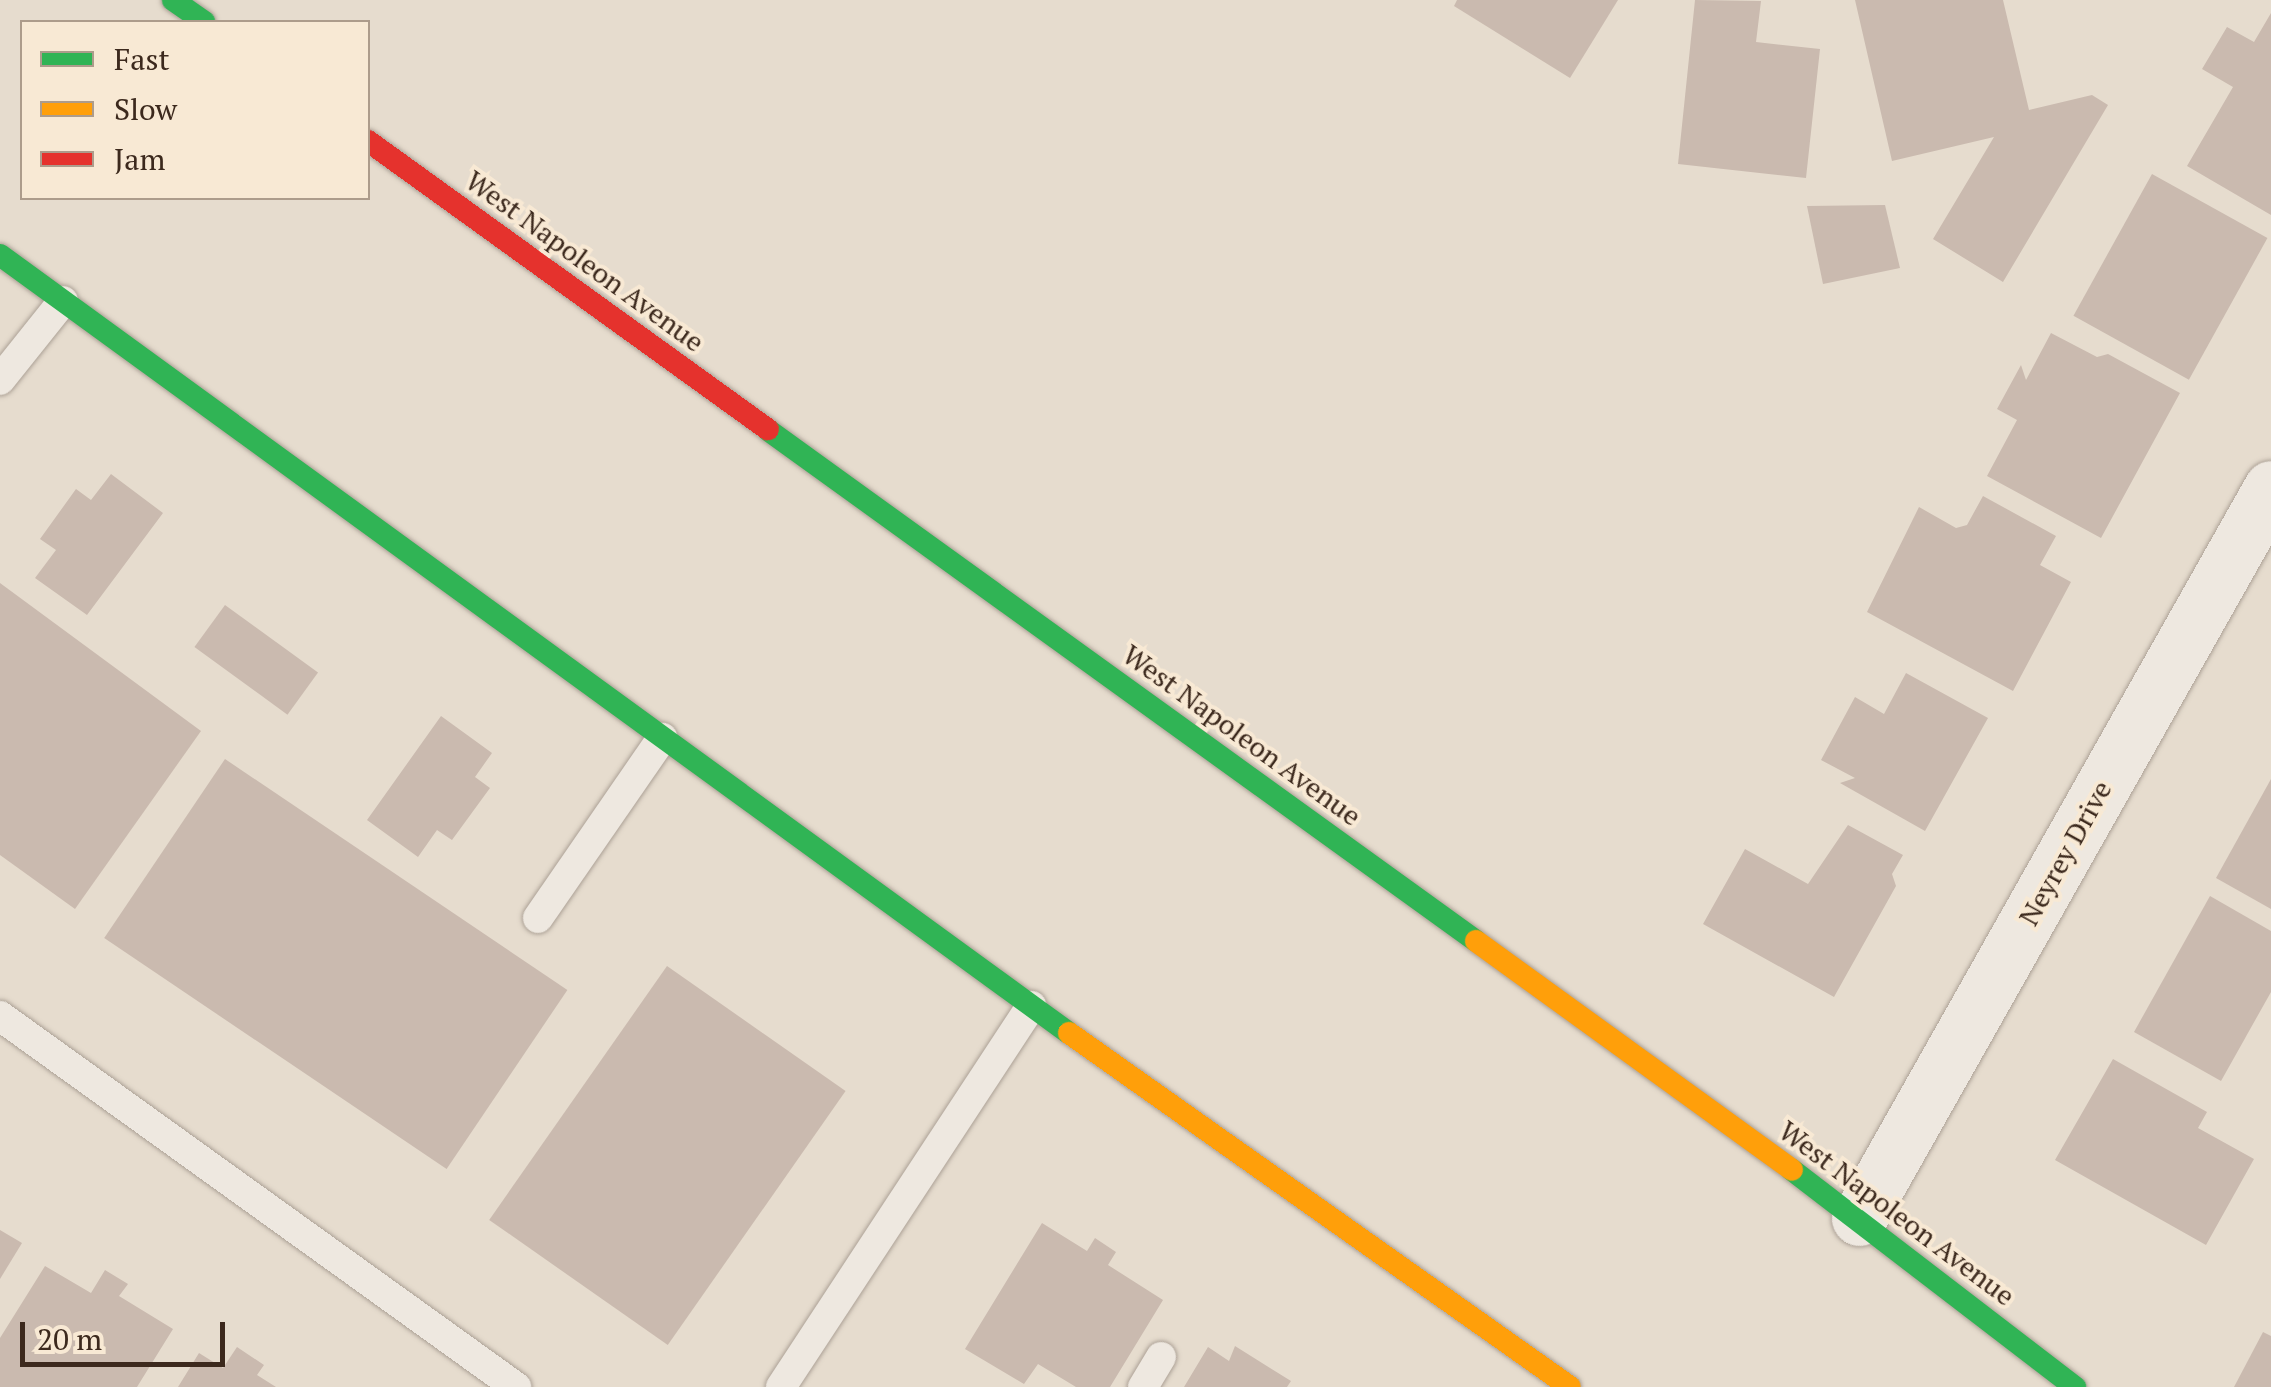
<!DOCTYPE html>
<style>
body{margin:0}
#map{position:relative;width:2271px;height:1387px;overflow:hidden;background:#e6dcce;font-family:"PT Serif",serif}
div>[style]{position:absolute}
.building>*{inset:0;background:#cabaaf;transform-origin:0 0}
.roads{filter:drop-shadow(0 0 2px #aca196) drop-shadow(0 0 2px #aca196)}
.lane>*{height:30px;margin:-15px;padding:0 15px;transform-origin:15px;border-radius:15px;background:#eee8e0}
.street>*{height:55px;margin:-27.5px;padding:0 27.5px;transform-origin:27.5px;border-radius:27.5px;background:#eee8e0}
.fast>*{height:22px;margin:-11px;padding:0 11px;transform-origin:11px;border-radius:11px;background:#30b455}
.slow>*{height:22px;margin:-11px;padding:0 11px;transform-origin:11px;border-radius:11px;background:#ff9f0a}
.jam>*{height:22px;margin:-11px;padding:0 11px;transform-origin:11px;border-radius:11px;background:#e5322d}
span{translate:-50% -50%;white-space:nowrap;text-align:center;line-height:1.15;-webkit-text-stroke:8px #f8e9d4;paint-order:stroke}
.street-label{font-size:28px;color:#3c291d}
.legend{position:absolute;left:20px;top:20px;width:350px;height:180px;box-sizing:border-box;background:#f8e9d4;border:2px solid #ad9c8b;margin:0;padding:12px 18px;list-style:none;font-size:30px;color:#3c291d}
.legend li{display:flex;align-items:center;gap:20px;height:50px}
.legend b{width:50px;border:2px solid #ad9c8b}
.scale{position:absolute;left:20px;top:1322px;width:205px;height:45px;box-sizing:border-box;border:5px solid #3c291d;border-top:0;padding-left:12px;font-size:30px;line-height:35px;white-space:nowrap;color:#3c291d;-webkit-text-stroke:8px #f8e9d4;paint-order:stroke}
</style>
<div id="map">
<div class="building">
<div style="clip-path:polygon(1457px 0,1618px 0,1570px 78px,1454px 6px)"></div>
<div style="clip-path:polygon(1695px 0,1761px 1px,1756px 42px,1820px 49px,1806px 178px,1678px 164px)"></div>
<div style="clip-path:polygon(1855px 0,2003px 0,2029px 110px,2092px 95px,2108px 105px,2003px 282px,1933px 239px,1994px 137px,1892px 161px)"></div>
<div style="clip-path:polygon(2271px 13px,2271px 215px,2187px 166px,2233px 87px,2202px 69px,2227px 27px,2254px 42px)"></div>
<div style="left:2152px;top:174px;width:132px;height:162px;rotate:29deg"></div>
<div style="clip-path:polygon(1885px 205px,1900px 268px,1823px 284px,1807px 206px)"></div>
<div style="clip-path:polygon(2051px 333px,2097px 357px,2108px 354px,2180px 393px,2101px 538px,1987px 476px,2017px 420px,1997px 409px,2021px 365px,2026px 380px)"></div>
<div style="clip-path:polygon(111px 474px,163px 513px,87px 615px,35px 578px,56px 550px,40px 539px,76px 489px,91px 500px)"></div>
<div style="clip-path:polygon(1983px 496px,2056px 536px,2040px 565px,2071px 582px,2013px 691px,1867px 612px,1919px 507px,1956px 528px,1967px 525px)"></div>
<div style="clip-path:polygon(0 583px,201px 731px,75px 909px,0 855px)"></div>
<div style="left:225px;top:605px;width:115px;height:52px;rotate:36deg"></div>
<div style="clip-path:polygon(1906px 673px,1988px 718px,1925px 831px,1840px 783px,1855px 778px,1821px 760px,1855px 697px,1884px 714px)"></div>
<div style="clip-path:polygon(441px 716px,492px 753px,475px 777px,490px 788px,452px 840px,437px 830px,418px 857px,367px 820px)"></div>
<div style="left:225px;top:759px;width:413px;height:216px;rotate:34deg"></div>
<div style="clip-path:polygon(2271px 779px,2271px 909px,2216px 878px)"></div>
<div style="clip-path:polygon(1848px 825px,1903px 855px,1892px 874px,1896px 886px,1834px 997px,1703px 924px,1745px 849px,1808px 884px)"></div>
<div style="clip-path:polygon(2210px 896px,2271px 931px,2271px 992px,2221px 1081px,2134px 1032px)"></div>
<div style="left:667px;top:966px;width:218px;height:310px;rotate:35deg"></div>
<div style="clip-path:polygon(2113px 1059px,2207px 1112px,2198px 1128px,2254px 1159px,2206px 1245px,2055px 1160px)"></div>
<div style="clip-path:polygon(1042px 1223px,1087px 1251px,1095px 1238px,1116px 1252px,1108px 1265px,1163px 1300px,1110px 1387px,1076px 1387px,1038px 1364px,1024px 1384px,965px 1349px)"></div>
<div style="clip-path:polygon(0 1230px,22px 1243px,0 1279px)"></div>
<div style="clip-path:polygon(45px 1266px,91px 1293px,105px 1270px,128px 1284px,119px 1296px,173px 1329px,137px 1387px,0 1387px,0 1338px)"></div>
<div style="clip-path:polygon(2263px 1332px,2271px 1336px,2271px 1387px,2234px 1387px)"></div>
<div style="clip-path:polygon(1235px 1346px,1291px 1381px,1287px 1387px,1184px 1387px,1208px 1347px,1229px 1361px)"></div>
<div style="clip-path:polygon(237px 1347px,264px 1365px,257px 1375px,276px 1387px,178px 1387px,199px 1353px,223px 1368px)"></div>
</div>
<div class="roads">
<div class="lane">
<div style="left:0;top:380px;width:101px;rotate:-51.4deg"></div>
<div style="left:538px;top:918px;width:219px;rotate:-55.4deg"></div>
<div style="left:0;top:1016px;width:636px;rotate:35.72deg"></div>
<div style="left:781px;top:1387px;width:456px;rotate:-56.7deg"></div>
<div style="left:1143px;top:1387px;width:35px;rotate:-59deg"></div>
</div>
<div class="street">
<div style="left:1859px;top:1218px;width:838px;rotate:-60.56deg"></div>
</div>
<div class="fast">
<div style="left:173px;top:0;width:38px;rotate:35deg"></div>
<div style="left:0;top:255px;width:1322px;rotate:36.05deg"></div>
<div style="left:768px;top:430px;width:873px;rotate:35.82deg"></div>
<div style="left:1792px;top:1170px;width:357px;rotate:37.5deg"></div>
</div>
<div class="slow">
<div style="left:1476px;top:941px;width:390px;rotate:35.9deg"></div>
<div style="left:1069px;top:1033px;width:613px;rotate:35.24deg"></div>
</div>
<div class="jam">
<div style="left:368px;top:141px;width:493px;rotate:35.8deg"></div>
</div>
</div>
<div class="street-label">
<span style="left:585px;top:261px;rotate:36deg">West Napoleon Avenue</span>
<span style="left:1242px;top:735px;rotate:36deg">West Napoleon Avenue</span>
<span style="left:2065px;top:853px;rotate:-61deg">Neyrey Drive</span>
<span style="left:1897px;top:1213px;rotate:37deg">West Napoleon Avenue</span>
</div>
<ul class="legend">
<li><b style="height:12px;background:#30b455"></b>Fast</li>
<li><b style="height:12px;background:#ff9f0a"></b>Slow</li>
<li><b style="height:12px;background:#e5322d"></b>Jam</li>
</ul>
<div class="scale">20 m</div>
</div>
